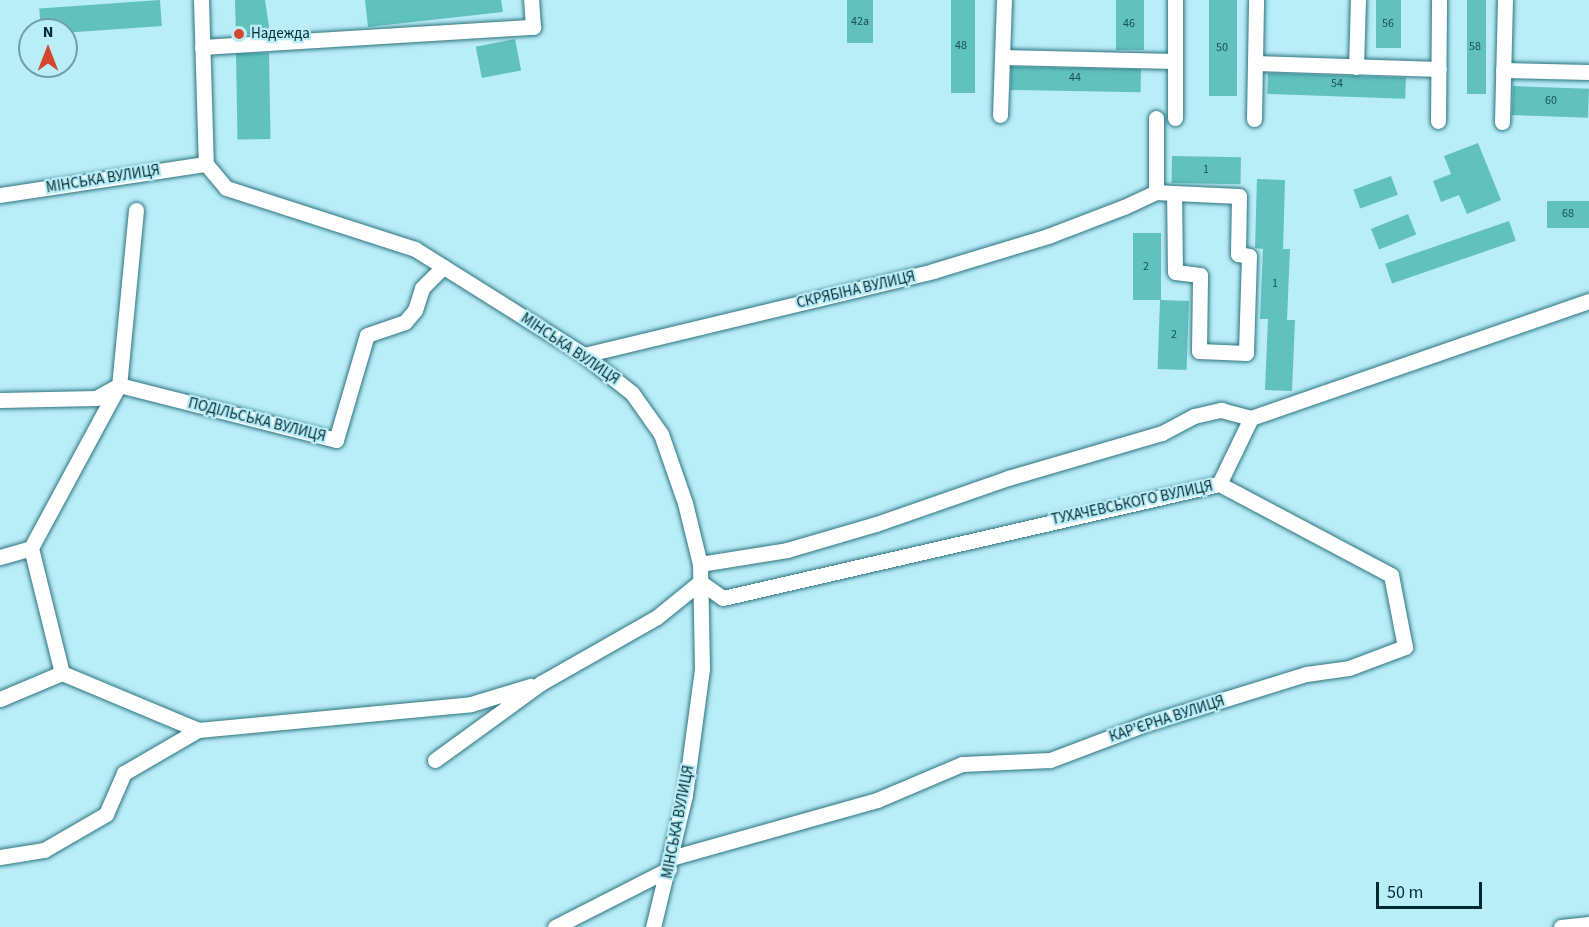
<!DOCTYPE html>
<meta charset="utf-8">
<style>
body{margin:0}
#map{position:relative;width:1589px;height:927px;overflow:hidden;background:#b9edf8;font-family:"Source Sans 3",sans-serif}
div>[style]{position:absolute}
.building>*{inset:0;background:#61c1bd;transform-origin:0 0}
.roads{filter:drop-shadow(0 0 2px #2c7481) drop-shadow(0 0 2px #2c7481)}
.minor>*{height:15px;margin:-7.5px;padding:0 7.5px;transform-origin:7.5px;border-radius:7.5px;background:#fff}
.dots>*{width:16px;height:16px;translate:-50% -50%;box-sizing:border-box;border:3px solid #b9edf8;border-radius:50%}
span{translate:-50% -50%;white-space:nowrap;text-align:center;line-height:1.15;-webkit-text-stroke:4.5px #b9edf8;paint-order:stroke}
.number-label{font-size:12px;color:#185054}
.number-label span{-webkit-text-stroke-width:0}
.poi-label{font-size:15px;color:#002a31}
.left{translate:0 -50%;text-align:left}
.street-label{font-size:15px;color:#002a31}
.north{position:absolute;left:18px;top:18px;width:60px;height:60px;box-sizing:border-box;background:#b9edf8;border:2px solid #6f9fa8;border-radius:50%;rotate:0deg;font-size:16px;font-weight:700;line-height:24px;text-align:center;color:#002a31}
.north::after{content:'';display:block;margin:auto;width:21px;height:27px;background:#d34731;clip-path:polygon(50% 0,100% 100%,50% 72%,0 100%)}
.scale{position:absolute;left:1376px;top:882px;width:106px;height:27px;box-sizing:border-box;border:3px solid #002a31;border-top:0;padding-left:8px;font-size:18px;line-height:21px;white-space:nowrap;color:#002a31;-webkit-text-stroke:4px #b9edf8;paint-order:stroke}
</style>
<div id="map">
<div class="building">
<div style="left:160px;top:0;width:26px;height:121px;rotate:86deg"></div>
<div style="clip-path:polygon(235px 0,265px 0,270px 33px,236px 35px)"></div>
<div style="clip-path:polygon(365px 0,501px 0,503px 12px,368px 27px)"></div>
<div style="left:847px;top:0;width:26px;height:43px"></div>
<div style="left:951px;top:0;width:24px;height:93px"></div>
<div style="left:1116px;top:0;width:28px;height:50px"></div>
<div style="left:1209px;top:0;width:28px;height:96px"></div>
<div style="left:1376px;top:0;width:25px;height:48px"></div>
<div style="left:1467px;top:0;width:19px;height:94px"></div>
<div style="left:515px;top:39px;width:32px;height:40px;rotate:79deg"></div>
<div style="left:269px;top:53px;width:86px;height:33px;rotate:89deg"></div>
<div style="left:1011px;top:67px;width:130px;height:23px;rotate:1deg"></div>
<div style="left:1268px;top:73px;width:138px;height:21px;rotate:2deg"></div>
<div style="left:1513px;top:86px;width:76px;height:29px;rotate:2deg"></div>
<div style="clip-path:polygon(1478px 143px,1501px 200px,1467px 214px,1459px 195px,1441px 202px,1433px 181px,1451px 174px,1444px 156px)"></div>
<div style="left:1172px;top:156px;width:69px;height:27px;rotate:1deg"></div>
<div style="left:1391px;top:176px;width:20px;height:40px;rotate:70deg"></div>
<div style="clip-path:polygon(1257px 179px,1285px 180px,1283px 249px,1290px 249px,1287px 320px,1295px 320px,1292px 391px,1265px 390px,1268px 319px,1260px 319px,1263px 249px,1255px 248px)"></div>
<div style="left:1547px;top:201px;width:42px;height:27px"></div>
<div style="left:1408px;top:214px;width:22px;height:40px;rotate:68deg"></div>
<div style="left:1509px;top:221px;width:21px;height:131px;rotate:71deg"></div>
<div style="left:1133px;top:233px;width:28px;height:67px"></div>
<div style="left:1160px;top:300px;width:29px;height:69px;rotate:2deg"></div>
</div>
<div class="roads">
<div class="minor">
<div style="left:201px;top:0;width:164px;rotate:88.3deg"></div>
<div style="left:206px;top:164px;width:31px;rotate:50deg"></div>
<div style="left:226px;top:188px;width:199px;rotate:17.9deg"></div>
<div style="left:415px;top:249px;width:199px;rotate:32.1deg"></div>
<div style="left:584px;top:355px;width:61px;rotate:38.4deg"></div>
<div style="left:632px;top:393px;width:50px;rotate:54.7deg"></div>
<div style="left:661px;top:434px;width:73px;rotate:70.8deg"></div>
<div style="left:685px;top:503px;width:63px;rotate:76.2deg"></div>
<div style="left:700px;top:564px;width:105px;rotate:88.9deg"></div>
<div style="left:702px;top:669px;width:127px;rotate:97.7deg"></div>
<div style="left:685px;top:795px;width:136px;rotate:103.6deg"></div>
<div style="left:202px;top:47px;width:332px;rotate:-3.5deg"></div>
<div style="left:533px;top:27px;width:27px;rotate:-94deg"></div>
<div style="left:1002px;top:57px;width:173px;rotate:1.3deg"></div>
<div style="left:1255px;top:63px;width:184px;rotate:1.9deg"></div>
<div style="left:1356px;top:67px;width:67px;rotate:-88.3deg"></div>
<div style="left:1503px;top:70px;width:86px;rotate:1.3deg"></div>
<div style="left:1000px;top:115px;width:115px;rotate:-88deg"></div>
<div style="left:1175px;top:118px;width:118px;rotate:-90deg"></div>
<div style="left:1254px;top:119px;width:119px;rotate:-89deg"></div>
<div style="left:1438px;top:121px;width:121px;rotate:-89.5deg"></div>
<div style="left:1502px;top:122px;width:122px;rotate:-88.6deg"></div>
<div style="left:1156px;top:192px;width:18px;rotate:3deg"></div>
<div style="left:1174px;top:193px;width:65px;rotate:2.6deg"></div>
<div style="left:1239px;top:196px;width:58px;rotate:91deg"></div>
<div style="left:1238px;top:254px;width:11px;rotate:10deg"></div>
<div style="left:1249px;top:256px;width:97px;rotate:91.8deg"></div>
<div style="left:1246px;top:353px;width:47px;rotate:-177.6deg"></div>
<div style="left:1199px;top:351px;width:76px;rotate:-89.2deg"></div>
<div style="left:1200px;top:275px;width:25px;rotate:-173deg"></div>
<div style="left:1175px;top:272px;width:79px;rotate:-90.7deg"></div>
<div style="left:0;top:195px;width:208px;rotate:-8.6deg"></div>
<div style="left:136px;top:210px;width:176px;rotate:95.5deg"></div>
<div style="left:119px;top:385px;width:185px;rotate:118.4deg"></div>
<div style="left:31px;top:548px;width:129px;rotate:76.1deg"></div>
<div style="left:62px;top:673px;width:147px;rotate:22.7deg"></div>
<div style="left:198px;top:730px;width:274px;rotate:-5.4deg"></div>
<div style="left:471px;top:704px;width:62px;rotate:-17deg"></div>
<div style="left:584px;top:355px;width:359px;rotate:-13.5deg"></div>
<div style="left:933px;top:271px;width:120px;rotate:-16.9deg"></div>
<div style="left:1048px;top:236px;width:81px;rotate:-20.9deg"></div>
<div style="left:1124px;top:207px;width:35px;rotate:-25deg"></div>
<div style="left:1156px;top:192px;width:74px;rotate:-90deg"></div>
<div style="left:0;top:400px;width:96px;rotate:-1.2deg"></div>
<div style="left:96px;top:398px;width:26px;rotate:-29deg"></div>
<div style="left:119px;top:385px;width:224px;rotate:14.2deg"></div>
<div style="left:336px;top:440px;width:109px;rotate:-73.6deg"></div>
<div style="left:367px;top:335px;width:40px;rotate:-18.9deg"></div>
<div style="left:405px;top:322px;width:16px;rotate:-50deg"></div>
<div style="left:415px;top:310px;width:23px;rotate:-72deg"></div>
<div style="left:422px;top:288px;width:30px;rotate:-45deg"></div>
<div style="left:0;top:557px;width:32px;rotate:-16deg"></div>
<div style="left:700px;top:564px;width:88px;rotate:-9.1deg"></div>
<div style="left:787px;top:550px;width:93px;rotate:-16.3deg"></div>
<div style="left:876px;top:524px;width:140px;rotate:-19.2deg"></div>
<div style="left:1008px;top:478px;width:160px;rotate:-16.3deg"></div>
<div style="left:1162px;top:433px;width:36px;rotate:-28deg"></div>
<div style="left:1194px;top:416px;width:28px;rotate:-13deg"></div>
<div style="left:1221px;top:410px;width:31px;rotate:15deg"></div>
<div style="left:0;top:699px;width:67px;rotate:-22.8deg"></div>
<div style="left:435px;top:760px;width:131px;rotate:-36deg"></div>
<div style="left:541px;top:683px;width:133px;rotate:-29.6deg"></div>
<div style="left:657px;top:617px;width:55px;rotate:-39.1deg"></div>
<div style="left:700px;top:582px;width:28px;rotate:35deg"></div>
<div style="left:723px;top:598px;width:509px;rotate:-12.94deg"></div>
<div style="left:1219px;top:484px;width:73px;rotate:-64.1deg"></div>
<div style="left:1251px;top:418px;width:358px;rotate:-19.1deg"></div>
<div style="left:0;top:857px;width:45px;rotate:-9deg"></div>
<div style="left:44px;top:850px;width:72px;rotate:-30.1deg"></div>
<div style="left:106px;top:814px;width:45px;rotate:-66.3deg"></div>
<div style="left:124px;top:773px;width:86px;rotate:-30.2deg"></div>
<div style="left:671px;top:858px;width:214px;rotate:-15.7deg"></div>
<div style="left:877px;top:800px;width:92px;rotate:-23deg"></div>
<div style="left:962px;top:764px;width:88px;rotate:-2.6deg"></div>
<div style="left:1050px;top:760px;width:105px;rotate:-20.7deg"></div>
<div style="left:1148px;top:723px;width:165px;rotate:-17.2deg"></div>
<div style="left:1306px;top:674px;width:43px;rotate:-7.9deg"></div>
<div style="left:1349px;top:668px;width:60px;rotate:-20.6deg"></div>
<div style="left:1405px;top:647px;width:73px;rotate:-101deg"></div>
<div style="left:1391px;top:575px;width:195px;rotate:-152.1deg"></div>
<div style="left:555px;top:927px;width:128px;rotate:-27deg"></div>
<div style="left:1561px;top:927px;width:28px;rotate:-6deg"></div>
</div>
</div>
<div class="dots">
<div style="left:239px;top:34px;background:#d34731"></div>
</div>
<div class="number-label">
<span style="left:860px;top:22px">42а</span>
<span style="left:1129px;top:24px">46</span>
<span style="left:1388px;top:24px">56</span>
<span style="left:961px;top:46px">48</span>
<span style="left:1475px;top:47px">58</span>
<span style="left:1222px;top:48px">50</span>
<span style="left:1075px;top:78px">44</span>
<span style="left:1337px;top:84px">54</span>
<span style="left:1551px;top:101px">60</span>
<span style="left:1206px;top:170px">1</span>
<span style="left:1568px;top:214px">68</span>
<span style="left:1146px;top:267px">2</span>
<span style="left:1275px;top:284px">1</span>
<span style="left:1174px;top:335px">2</span>
</div>
<div class="poi-label">
<span class="left" style="left:251px;top:34px">Надежда</span>
</div>
<div class="street-label">
<span style="left:103px;top:179px;rotate:-9deg">МІНСЬКА ВУЛИЦЯ</span>
<span style="left:856px;top:290px;rotate:-13deg">СКРЯБІНА ВУЛИЦЯ</span>
<span style="left:570px;top:349px;rotate:34deg">МІНСЬКА ВУЛИЦЯ</span>
<span style="left:257px;top:420px;rotate:14deg">ПОДІЛЬСЬКА ВУЛИЦЯ</span>
<span style="left:1132px;top:503px;rotate:-12deg">ТУХАЧЕВСЬКОГО ВУЛИЦЯ</span>
<span style="left:1167px;top:719px;rotate:-18deg">КАР’ЄРНА ВУЛИЦЯ</span>
<span style="left:678px;top:822px;rotate:-79deg">МІНСЬКА ВУЛИЦЯ</span>
</div>
<div class="north">N</div>
<div class="scale">50 m</div>
</div>
